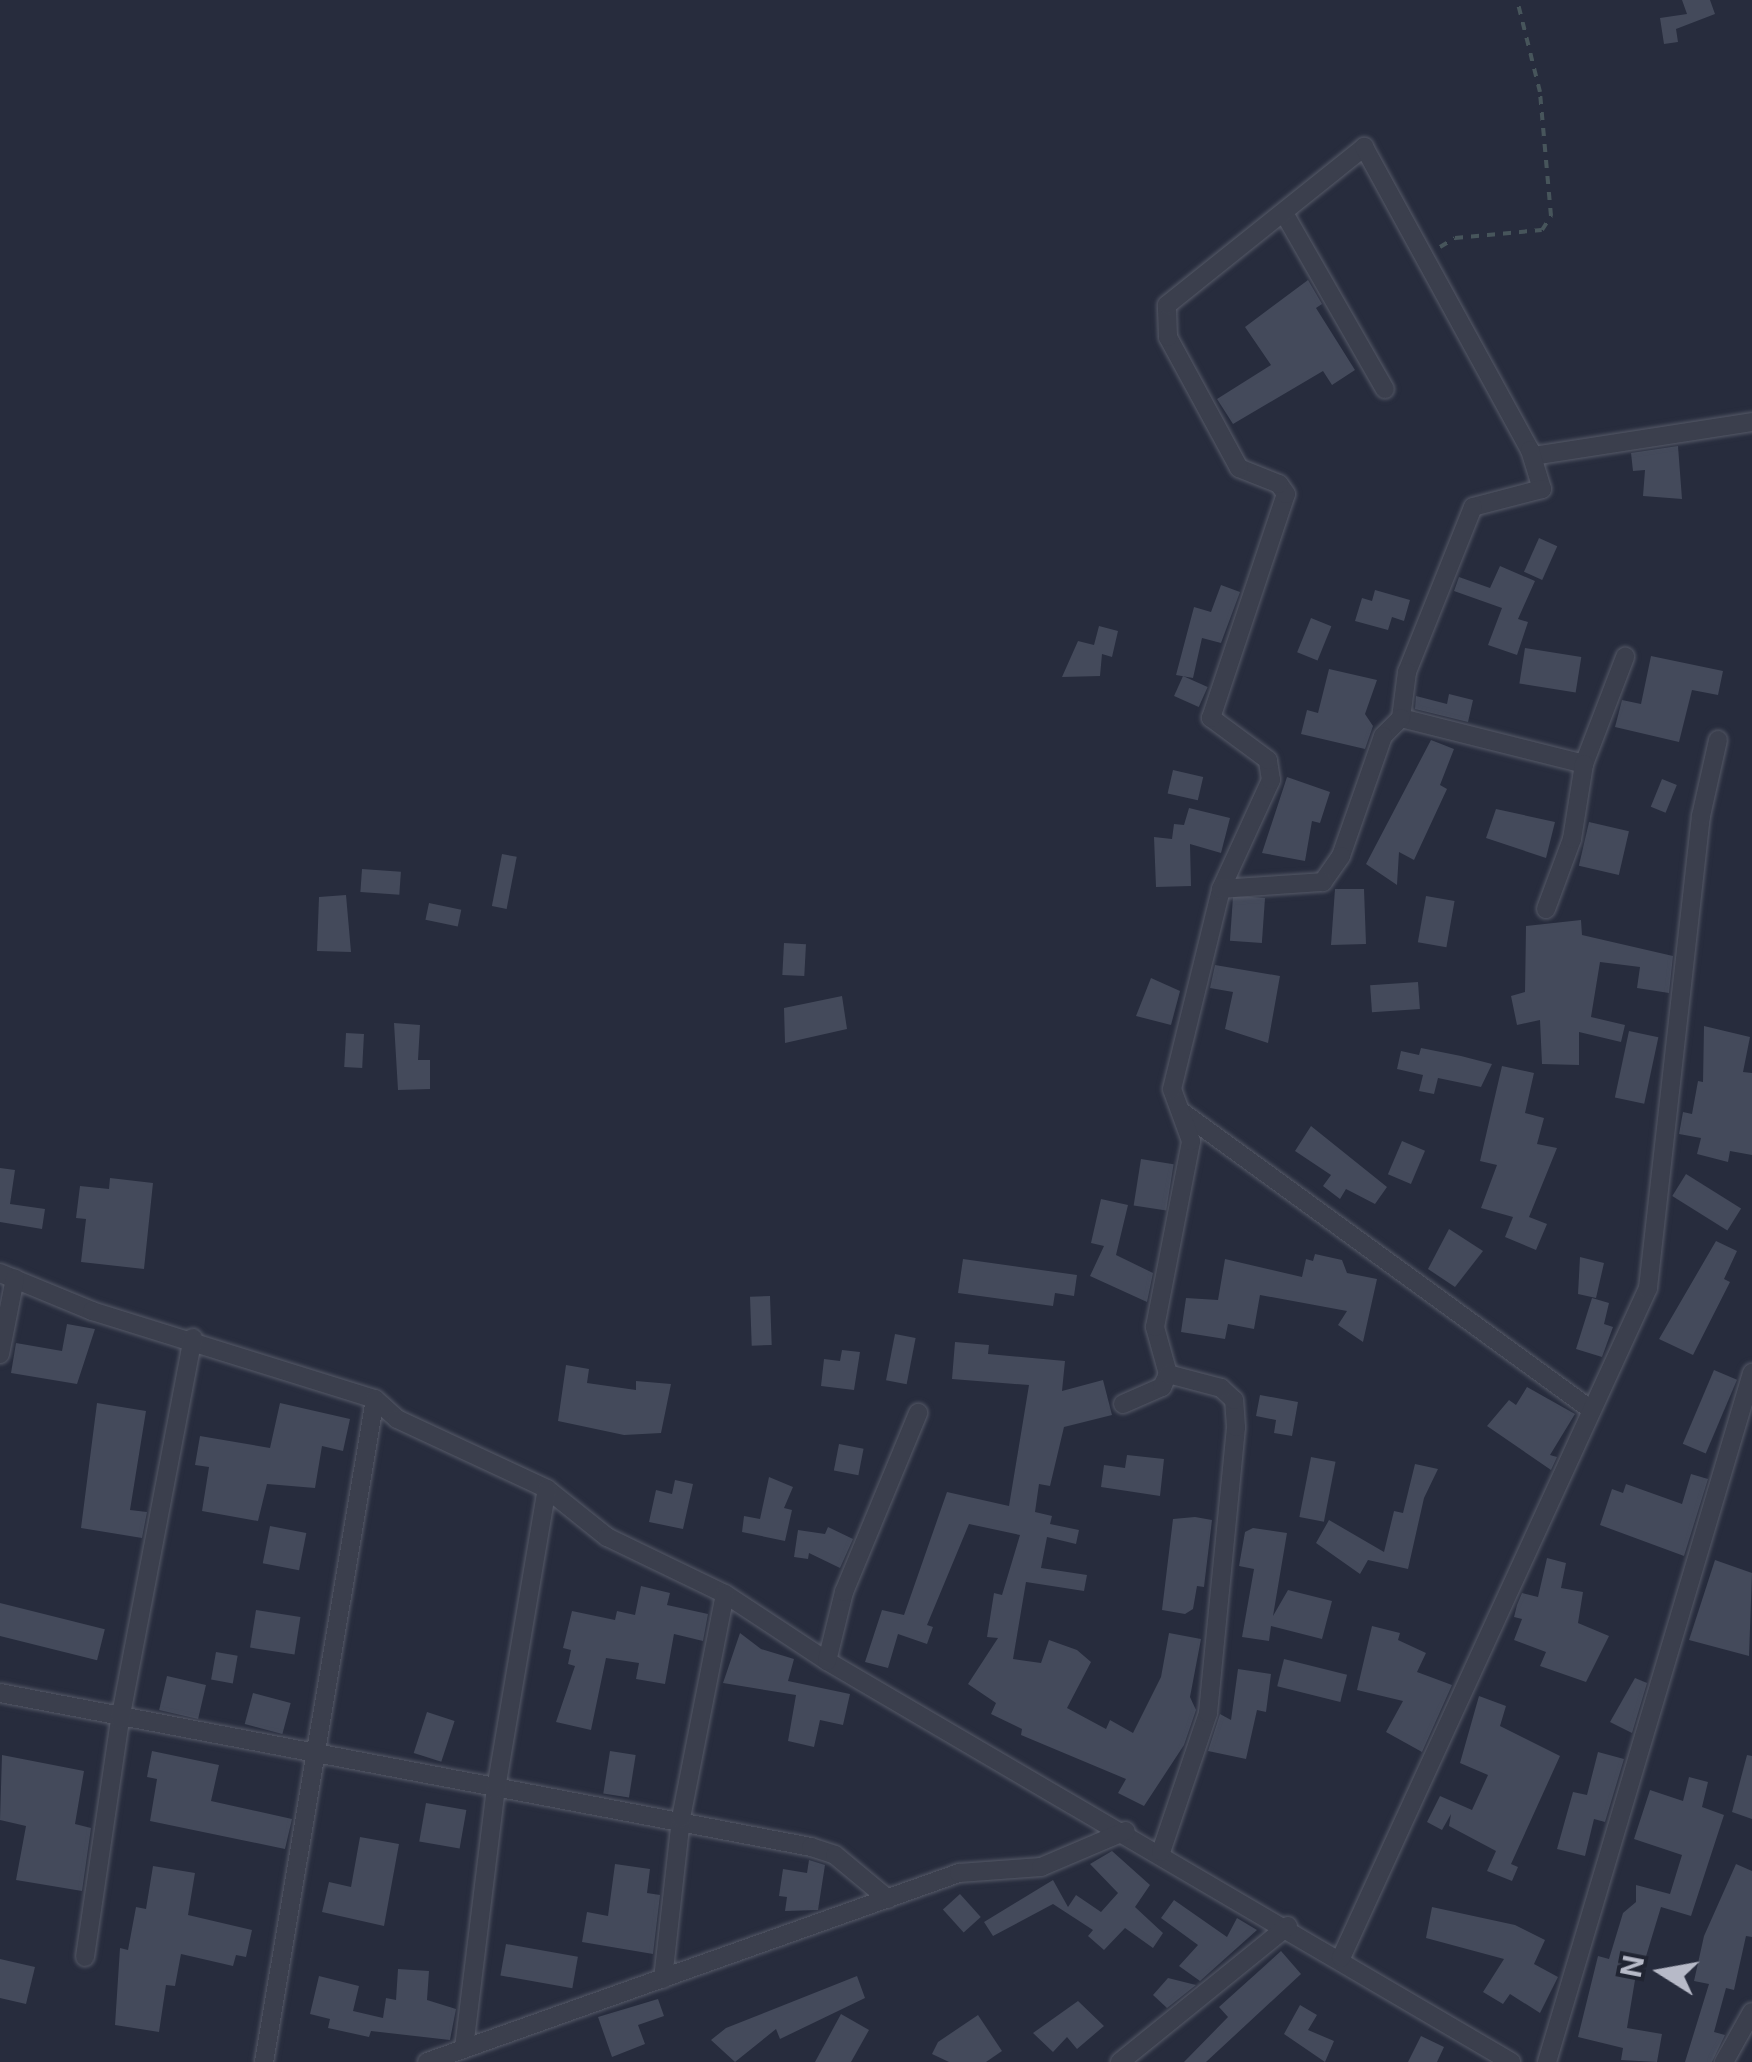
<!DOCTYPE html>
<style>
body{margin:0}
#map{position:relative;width:1752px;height:2062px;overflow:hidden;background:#272c3d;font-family:Inter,sans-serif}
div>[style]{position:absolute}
.building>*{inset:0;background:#444a5b;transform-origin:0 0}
.path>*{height:4px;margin-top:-2px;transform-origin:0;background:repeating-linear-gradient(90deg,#47555b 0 8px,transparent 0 16px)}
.roads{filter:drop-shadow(0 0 2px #565a68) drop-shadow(0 0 2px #565a68)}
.minor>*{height:18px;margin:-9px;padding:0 9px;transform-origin:9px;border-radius:9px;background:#3b3f4d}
span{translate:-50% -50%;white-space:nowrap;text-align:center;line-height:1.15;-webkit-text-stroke:8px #202432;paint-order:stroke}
.north{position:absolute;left:1612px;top:1922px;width:100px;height:100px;-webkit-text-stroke:8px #202432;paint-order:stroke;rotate:281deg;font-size:28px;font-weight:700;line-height:40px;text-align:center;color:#b7bac8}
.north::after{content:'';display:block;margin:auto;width:35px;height:45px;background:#b7bac8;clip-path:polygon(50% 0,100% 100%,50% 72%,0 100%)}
</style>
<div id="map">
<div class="building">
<div style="clip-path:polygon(1682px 0,1710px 0,1715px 14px,1676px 29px,1678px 42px,1664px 44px,1660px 18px,1687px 14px)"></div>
<div style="clip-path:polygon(1308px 280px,1322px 304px,1316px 308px,1355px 370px,1332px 385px,1323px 371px,1233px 424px,1217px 399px,1271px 365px,1245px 327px)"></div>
<div style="clip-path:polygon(1678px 446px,1682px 499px,1643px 496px,1645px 470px,1633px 471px,1631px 453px)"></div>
<div style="left:1539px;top:538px;width:20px;height:37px;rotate:24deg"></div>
<div style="clip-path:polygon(1500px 566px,1535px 581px,1518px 619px,1528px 622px,1517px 655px,1488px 645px,1502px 608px,1454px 591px,1459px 577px,1490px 588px)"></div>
<div style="clip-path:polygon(1221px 585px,1240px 592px,1221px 643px,1202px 638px,1193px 678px,1176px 675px,1194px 607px,1211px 612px)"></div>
<div style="clip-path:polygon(1375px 590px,1410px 600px,1404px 621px,1392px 617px,1388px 630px,1355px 621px,1362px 598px,1372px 601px)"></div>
<div style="left:1311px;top:618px;width:22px;height:37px;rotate:22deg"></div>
<div style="clip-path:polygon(1099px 626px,1118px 631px,1112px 657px,1102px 654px,1100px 676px,1062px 677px,1078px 641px,1094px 645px)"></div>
<div style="left:1525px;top:648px;width:57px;height:36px;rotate:9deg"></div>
<div style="clip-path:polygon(1651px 656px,1723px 671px,1718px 695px,1692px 690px,1679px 742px,1615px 727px,1622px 700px,1641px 704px)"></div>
<div style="clip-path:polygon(1329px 669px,1377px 680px,1365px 714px,1373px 726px,1365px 749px,1301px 734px,1307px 710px,1318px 713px)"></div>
<div style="left:1183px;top:676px;width:27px;height:22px;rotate:24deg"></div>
<div style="clip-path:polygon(1449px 694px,1473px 700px,1468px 722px,1415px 709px,1416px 696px,1447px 704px)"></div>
<div style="clip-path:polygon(1431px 740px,1454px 749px,1440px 785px,1447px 789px,1414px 860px,1399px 852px,1397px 885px,1366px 864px)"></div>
<div style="left:1173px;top:770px;width:31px;height:24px;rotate:13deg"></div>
<div style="clip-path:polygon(1287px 777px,1330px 792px,1320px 823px,1312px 821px,1305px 861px,1262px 853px)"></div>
<div style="left:1662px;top:779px;width:16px;height:30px;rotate:22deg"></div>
<div style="clip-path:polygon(1189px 808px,1230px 818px,1221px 853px,1190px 844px,1191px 886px,1156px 887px,1154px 837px,1172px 839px,1174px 824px,1184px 825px)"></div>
<div style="clip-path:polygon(1496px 809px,1555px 822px,1546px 858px,1486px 838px)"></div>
<div style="left:1589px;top:822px;width:41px;height:45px;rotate:13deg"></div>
<div style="left:502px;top:854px;width:15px;height:53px;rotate:11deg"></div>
<div style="left:362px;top:869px;width:39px;height:23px;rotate:4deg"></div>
<div style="clip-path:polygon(1335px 889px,1364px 889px,1366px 944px,1331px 945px)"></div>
<div style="clip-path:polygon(346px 895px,351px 952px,317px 951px,319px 897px)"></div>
<div style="left:1426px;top:896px;width:29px;height:47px;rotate:10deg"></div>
<div style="left:1265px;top:898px;width:45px;height:32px;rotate:94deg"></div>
<div style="left:429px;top:903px;width:33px;height:17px;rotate:12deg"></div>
<div style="clip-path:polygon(1581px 920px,1582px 935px,1673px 956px,1669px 993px,1637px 988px,1640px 967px,1600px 962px,1591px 1017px,1625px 1025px,1621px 1042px,1579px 1032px,1579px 1065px,1542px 1064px,1540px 1020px,1517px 1025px,1511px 996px,1525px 992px,1526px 926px)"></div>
<div style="left:784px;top:943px;width:22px;height:32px;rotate:3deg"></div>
<div style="clip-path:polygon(1215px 965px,1280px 976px,1268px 1043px,1225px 1029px,1233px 992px,1210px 988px)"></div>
<div style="clip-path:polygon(1151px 978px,1180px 991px,1171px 1025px,1136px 1016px)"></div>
<div style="left:1418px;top:982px;width:27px;height:48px;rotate:86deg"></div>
<div style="clip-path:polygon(842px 996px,847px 1029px,785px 1043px,784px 1008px)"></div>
<div style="clip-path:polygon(394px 1023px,420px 1025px,418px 1060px,430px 1060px,430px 1089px,398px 1090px)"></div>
<div style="clip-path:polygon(1704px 1026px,1750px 1037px,1743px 1072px,1752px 1073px,1752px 1155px,1730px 1151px,1728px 1162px,1697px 1154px,1701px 1138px,1679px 1134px,1683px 1112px,1692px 1114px,1698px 1081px,1703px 1082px)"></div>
<div style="left:1629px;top:1031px;width:30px;height:68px;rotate:12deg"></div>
<div style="left:346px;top:1033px;width:18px;height:34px;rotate:3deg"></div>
<div style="clip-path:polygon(1421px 1048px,1461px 1056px,1492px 1064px,1481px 1087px,1438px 1078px,1434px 1094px,1419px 1091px,1423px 1075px,1397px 1069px,1401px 1051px,1419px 1055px)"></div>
<div style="clip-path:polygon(1502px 1066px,1534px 1073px,1525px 1113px,1544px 1118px,1537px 1144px,1557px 1148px,1529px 1217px,1547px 1224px,1536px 1250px,1505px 1237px,1513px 1217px,1481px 1208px,1497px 1165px,1480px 1161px)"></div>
<div style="clip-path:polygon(1311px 1126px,1387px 1187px,1375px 1204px,1346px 1189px,1340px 1199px,1323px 1186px,1331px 1175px,1295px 1151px)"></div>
<div style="left:1402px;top:1141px;width:25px;height:36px;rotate:23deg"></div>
<div style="left:1141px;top:1159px;width:33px;height:47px;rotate:9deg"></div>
<div style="clip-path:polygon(0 1168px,15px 1170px,10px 1204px,45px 1209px,42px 1229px,0 1222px)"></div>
<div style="left:1686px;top:1174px;width:65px;height:26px;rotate:32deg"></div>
<div style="clip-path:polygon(110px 1178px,153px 1183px,144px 1269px,81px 1262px,86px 1219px,76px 1218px,80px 1186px,109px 1189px)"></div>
<div style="clip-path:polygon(1101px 1199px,1128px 1205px,1116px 1255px,1153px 1273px,1147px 1302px,1090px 1276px,1104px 1246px,1091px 1243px)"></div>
<div style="clip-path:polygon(1449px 1229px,1483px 1251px,1455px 1287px,1428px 1269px)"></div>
<div style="clip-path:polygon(1716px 1241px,1737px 1251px,1724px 1279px,1730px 1282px,1693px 1355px,1659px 1339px)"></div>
<div style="clip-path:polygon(1315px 1254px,1342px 1260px,1347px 1273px,1377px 1279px,1363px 1342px,1338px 1325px,1347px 1311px,1260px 1295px,1254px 1329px,1228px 1324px,1225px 1339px,1181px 1332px,1186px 1298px,1218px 1300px,1225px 1259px,1302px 1277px,1306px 1259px,1313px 1261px)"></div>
<div style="clip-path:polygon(1580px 1257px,1604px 1263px,1596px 1298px,1578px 1294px)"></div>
<div style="clip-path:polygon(963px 1259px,1077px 1275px,1074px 1296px,1055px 1293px,1053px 1306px,958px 1293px)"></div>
<div style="left:770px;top:1296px;width:49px;height:20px;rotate:88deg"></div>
<div style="clip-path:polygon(1592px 1298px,1609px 1303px,1604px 1324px,1613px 1327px,1602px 1357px,1576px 1349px)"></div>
<div style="clip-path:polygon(67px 1324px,95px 1329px,77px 1384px,11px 1373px,16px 1343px,62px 1351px)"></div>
<div style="left:895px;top:1334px;width:21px;height:47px;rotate:11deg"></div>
<div style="clip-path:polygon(955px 1342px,989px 1345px,988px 1354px,1065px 1361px,1062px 1391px,1103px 1380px,1112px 1415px,1064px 1427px,1050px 1486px,1039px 1484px,1035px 1512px,1052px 1516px,1050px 1524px,1079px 1530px,1076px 1544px,1047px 1537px,1041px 1568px,1087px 1575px,1084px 1591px,1026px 1582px,1013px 1659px,1041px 1663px,1049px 1640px,1077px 1650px,1091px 1662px,1067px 1708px,1106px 1729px,1110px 1720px,1133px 1733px,1161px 1677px,1169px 1633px,1201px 1639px,1190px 1697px,1196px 1710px,1184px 1745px,1144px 1806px,1118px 1793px,1126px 1779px,1021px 1735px,1022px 1729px,991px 1714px,996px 1703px,968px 1684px,998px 1638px,987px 1637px,994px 1593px,1002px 1595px,1020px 1535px,969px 1524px,927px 1625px,933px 1627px,927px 1644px,898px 1634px,888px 1668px,865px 1662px,882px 1610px,904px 1615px,947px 1492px,1009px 1506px,1029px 1385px,952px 1379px)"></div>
<div style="clip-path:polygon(842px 1350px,860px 1352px,854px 1390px,821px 1386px,824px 1359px,840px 1361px)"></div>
<div style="clip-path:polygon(566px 1365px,589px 1369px,587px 1383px,636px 1390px,636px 1381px,671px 1384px,661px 1433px,624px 1435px,558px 1421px)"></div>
<div style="left:1714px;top:1370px;width:25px;height:80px;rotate:23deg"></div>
<div style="clip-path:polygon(1527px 1387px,1575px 1414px,1550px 1455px,1557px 1457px,1551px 1470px,1487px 1426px,1509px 1400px,1516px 1405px)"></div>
<div style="clip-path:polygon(1260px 1395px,1298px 1402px,1292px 1436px,1274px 1433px,1276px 1420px,1256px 1416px)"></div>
<div style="clip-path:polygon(97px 1403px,146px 1411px,130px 1510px,147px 1512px,142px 1538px,81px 1528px)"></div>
<div style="clip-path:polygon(280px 1403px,350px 1419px,343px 1451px,322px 1446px,315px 1488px,267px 1484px,258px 1521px,202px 1511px,209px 1467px,195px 1465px,200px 1436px,270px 1448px)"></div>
<div style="left:839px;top:1444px;width:25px;height:27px;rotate:11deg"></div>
<div style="clip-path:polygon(1127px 1455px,1164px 1459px,1160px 1496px,1101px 1487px,1104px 1465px,1125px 1468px)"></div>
<div style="left:1311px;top:1457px;width:25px;height:61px;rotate:11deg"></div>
<div style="clip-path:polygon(1415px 1464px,1438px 1469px,1424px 1498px,1408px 1569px,1368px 1560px,1360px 1574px,1316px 1543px,1329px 1520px,1384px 1552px,1394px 1511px,1403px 1513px)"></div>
<div style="clip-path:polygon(1691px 1474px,1708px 1479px,1684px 1556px,1600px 1525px,1612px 1489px,1623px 1493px,1626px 1484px,1682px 1504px)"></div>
<div style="clip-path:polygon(769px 1477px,793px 1487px,784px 1508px,792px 1510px,785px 1541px,742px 1532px,744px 1516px,760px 1519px)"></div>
<div style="clip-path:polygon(675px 1480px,693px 1484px,683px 1529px,649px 1522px,656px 1490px,672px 1494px)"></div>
<div style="clip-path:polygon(1195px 1517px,1212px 1520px,1204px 1587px,1197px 1586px,1193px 1609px,1185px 1614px,1162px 1610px,1173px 1519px)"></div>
<div style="left:270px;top:1526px;width:37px;height:38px;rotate:11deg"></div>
<div style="clip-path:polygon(828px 1527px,853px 1539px,840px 1568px,809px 1553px,808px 1559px,794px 1557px,798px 1530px,825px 1534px)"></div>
<div style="clip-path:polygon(1253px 1528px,1287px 1533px,1273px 1616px,1288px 1590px,1332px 1601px,1322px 1639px,1271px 1626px,1269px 1641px,1242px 1637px,1254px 1569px,1239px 1566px,1245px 1532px)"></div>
<div style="clip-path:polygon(1547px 1558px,1566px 1563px,1561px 1588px,1583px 1592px,1578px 1623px,1609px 1636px,1586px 1682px,1540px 1666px,1546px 1652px,1514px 1640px,1522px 1619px,1514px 1617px,1517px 1605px,1522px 1593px,1538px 1597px)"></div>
<div style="clip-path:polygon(1715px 1560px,1752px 1573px,1749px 1656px,1689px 1640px)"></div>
<div style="clip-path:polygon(641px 1586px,670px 1593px,667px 1605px,708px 1614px,703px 1641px,674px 1634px,665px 1684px,636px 1679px,639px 1663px,606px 1658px,591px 1730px,556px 1722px,575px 1666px,568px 1664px,571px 1650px,563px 1648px,572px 1611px,615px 1620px,617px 1611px,635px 1615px)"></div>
<div style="left:0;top:1603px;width:108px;height:32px;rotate:14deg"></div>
<div style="left:256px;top:1610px;width:45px;height:38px;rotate:9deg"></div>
<div style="clip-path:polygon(1372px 1626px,1400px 1633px,1398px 1640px,1426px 1653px,1417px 1672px,1452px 1685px,1422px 1752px,1386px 1732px,1403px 1701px,1357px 1690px)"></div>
<div style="clip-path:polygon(740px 1633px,761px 1649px,794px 1659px,788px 1681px,850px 1694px,843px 1725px,820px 1720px,814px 1747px,788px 1741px,796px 1695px,723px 1683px)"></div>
<div style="left:216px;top:1652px;width:22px;height:28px;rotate:10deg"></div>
<div style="left:1284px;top:1659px;width:65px;height:28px;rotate:14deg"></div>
<div style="clip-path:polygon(1238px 1669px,1271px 1674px,1266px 1712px,1257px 1710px,1246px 1759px,1208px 1751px,1220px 1714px,1231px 1720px)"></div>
<div style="left:167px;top:1676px;width:40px;height:35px;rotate:13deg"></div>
<div style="clip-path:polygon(1635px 1678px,1647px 1683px,1632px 1733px,1610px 1722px)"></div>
<div style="left:253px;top:1693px;width:39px;height:32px;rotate:15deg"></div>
<div style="clip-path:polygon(1479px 1696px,1506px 1706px,1500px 1726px,1560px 1756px,1511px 1864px,1518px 1867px,1512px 1881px,1487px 1871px,1496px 1851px,1449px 1826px,1451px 1814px,1442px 1830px,1427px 1822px,1440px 1796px,1472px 1810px,1488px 1775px,1460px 1763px)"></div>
<div style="left:427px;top:1712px;width:29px;height:43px;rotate:18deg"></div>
<div style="clip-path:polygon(152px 1751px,219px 1765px,211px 1801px,292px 1819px,285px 1849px,150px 1821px,157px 1779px,147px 1777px)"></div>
<div style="left:610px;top:1751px;width:26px;height:43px;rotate:9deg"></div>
<div style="clip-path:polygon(1598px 1752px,1624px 1759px,1605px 1822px,1594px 1819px,1585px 1856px,1557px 1849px,1573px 1792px,1587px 1795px)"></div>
<div style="clip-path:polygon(2px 1755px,84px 1771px,75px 1824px,91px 1828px,82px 1891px,16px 1880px,26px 1826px,0 1820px)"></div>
<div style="clip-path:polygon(1747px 1755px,1752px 1756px,1752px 1819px,1732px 1812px)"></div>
<div style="clip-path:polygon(1689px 1777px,1708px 1782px,1702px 1807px,1724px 1815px,1691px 1916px,1661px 1907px,1644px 1963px,1638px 1962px,1627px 2028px,1662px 2034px,1657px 2062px,1621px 2060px,1623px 2048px,1578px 2037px,1598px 1956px,1609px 1959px,1623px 1913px,1636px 1902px,1636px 1885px,1670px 1894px,1682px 1855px,1634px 1839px,1650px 1790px,1683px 1801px)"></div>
<div style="left:426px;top:1803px;width:41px;height:39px;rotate:10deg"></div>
<div style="clip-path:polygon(360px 1837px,399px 1844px,384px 1926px,322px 1912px,329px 1882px,351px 1887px)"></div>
<div style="clip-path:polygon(1112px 1851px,1150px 1885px,1135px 1907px,1163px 1933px,1153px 1948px,1125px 1928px,1104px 1950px,1088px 1936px,1093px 1930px,1053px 1904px,993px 1936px,984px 1922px,1053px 1880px,1068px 1907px,1076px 1895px,1101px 1912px,1118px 1893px,1090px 1864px)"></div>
<div style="clip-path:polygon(809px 1860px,825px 1865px,818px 1910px,785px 1911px,787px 1897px,779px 1896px,783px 1869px,807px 1873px)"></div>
<div style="clip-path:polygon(615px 1864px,650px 1869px,647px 1893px,660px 1895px,653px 1954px,582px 1942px,587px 1912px,608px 1916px)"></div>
<div style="clip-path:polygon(1736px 1864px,1752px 1871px,1752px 1937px,1746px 1936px,1734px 1990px,1726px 1988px,1714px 2032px,1725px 2035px,1712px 2062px,1685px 2062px,1709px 1984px,1694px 1981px,1704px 1936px)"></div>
<div style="clip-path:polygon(153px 1866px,195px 1873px,188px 1915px,252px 1930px,246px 1957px,236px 1955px,233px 1966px,181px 1954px,175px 1986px,166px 1985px,159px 2032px,115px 2025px,120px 1948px,128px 1950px,136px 1907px,146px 1909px)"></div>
<div style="left:960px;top:1894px;width:31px;height:23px;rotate:48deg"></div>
<div style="clip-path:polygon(1174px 1900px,1227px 1937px,1237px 1918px,1257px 1930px,1200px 1981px,1179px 1966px,1198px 1945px,1161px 1918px)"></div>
<div style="clip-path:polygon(1432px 1907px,1515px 1925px,1545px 1940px,1534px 1964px,1558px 1977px,1540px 2013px,1510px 1994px,1503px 2004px,1483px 1992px,1504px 1959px,1426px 1938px)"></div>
<div style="left:506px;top:1944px;width:73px;height:32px;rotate:10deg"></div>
<div style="clip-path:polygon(1281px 1951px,1301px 1974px,1206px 2062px,1184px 2062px,1228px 2017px,1219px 2007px)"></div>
<div style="clip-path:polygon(0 1959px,35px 1967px,26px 2004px,0 1998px)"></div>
<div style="clip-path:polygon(398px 1969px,429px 1971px,427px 2000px,456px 2009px,450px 2040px,371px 2031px,369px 2037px,328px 2028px,330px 2019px,310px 2014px,319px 1976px,359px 1986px,353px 2011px,383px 2018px,386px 1998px,396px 2000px)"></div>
<div style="clip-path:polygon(857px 1976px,865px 1998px,780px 2039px,776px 2029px,735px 2062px,711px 2040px,726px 2028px)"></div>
<div style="clip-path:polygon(1168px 1978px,1196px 1985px,1167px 2008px,1153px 1995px)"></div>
<div style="clip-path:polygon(658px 1999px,664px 2016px,638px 2025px,645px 2044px,612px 2057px,598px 2017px)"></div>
<div style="clip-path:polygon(1078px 2001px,1104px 2026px,1077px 2049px,1067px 2037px,1053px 2052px,1033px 2033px)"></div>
<div style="clip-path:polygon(1300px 2005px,1317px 2015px,1308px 2030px,1334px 2041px,1325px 2062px,1284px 2034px)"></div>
<div style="clip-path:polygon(841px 2014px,869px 2030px,851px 2062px,815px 2062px)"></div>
<div style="clip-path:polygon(978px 2015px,1002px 2051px,986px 2062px,949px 2062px,932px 2054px,938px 2042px)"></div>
<div style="clip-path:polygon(1421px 2036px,1444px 2047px,1437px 2062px,1408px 2062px)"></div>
</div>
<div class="path">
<div style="left:1440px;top:247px;width:17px;rotate:-31deg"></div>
<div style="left:1455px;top:238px;width:87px;rotate:-5.3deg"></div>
<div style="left:1542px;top:230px;width:17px;rotate:-57deg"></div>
<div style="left:1551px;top:216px;width:124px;rotate:-95.1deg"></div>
<div style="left:1540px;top:92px;width:95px;rotate:-104deg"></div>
</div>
<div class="roads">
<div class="minor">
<div style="left:1284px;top:213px;width:203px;rotate:60.2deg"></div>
<div style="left:1533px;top:456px;width:222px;rotate:-8.8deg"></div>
<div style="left:1401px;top:718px;width:189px;rotate:14.1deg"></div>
<div style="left:1584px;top:764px;width:115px;rotate:-69deg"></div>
<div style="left:1546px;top:909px;width:75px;rotate:-69.6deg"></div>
<div style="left:1572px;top:839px;width:76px;rotate:-80.9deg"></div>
<div style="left:1182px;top:1112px;width:505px;rotate:36.05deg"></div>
<div style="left:0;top:1273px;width:100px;rotate:22.4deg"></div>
<div style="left:92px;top:1311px;width:296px;rotate:17.3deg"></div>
<div style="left:375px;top:1399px;width:30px;rotate:42deg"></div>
<div style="left:397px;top:1419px;width:166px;rotate:25deg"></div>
<div style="left:547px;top:1489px;width:77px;rotate:38.7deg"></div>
<div style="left:607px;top:1537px;width:131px;rotate:25.8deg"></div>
<div style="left:725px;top:1594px;width:122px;rotate:33.3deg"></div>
<div style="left:827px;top:1661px;width:793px;rotate:30.38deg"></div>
<div style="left:0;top:1354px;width:77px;rotate:-78.8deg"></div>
<div style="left:1123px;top:1404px;width:43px;rotate:-23.6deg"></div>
<div style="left:1162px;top:1387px;width:14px;rotate:-65deg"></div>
<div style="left:1168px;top:1374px;width:49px;rotate:-105.5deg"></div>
<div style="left:1155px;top:1327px;width:189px;rotate:-79deg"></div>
<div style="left:1191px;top:1141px;width:55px;rotate:-110.1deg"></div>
<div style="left:1172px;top:1089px;width:206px;rotate:-76.2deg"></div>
<div style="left:1221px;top:889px;width:120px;rotate:-65.4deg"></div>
<div style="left:1271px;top:780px;width:20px;rotate:-99deg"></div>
<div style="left:1268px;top:760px;width:71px;rotate:-143.6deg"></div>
<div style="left:1211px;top:718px;width:236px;rotate:-71.5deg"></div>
<div style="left:1286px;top:494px;width:12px;rotate:-125deg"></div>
<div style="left:1279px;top:484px;width:43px;rotate:-158.2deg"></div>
<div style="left:1239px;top:468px;width:149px;rotate:-118.5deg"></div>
<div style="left:1168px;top:337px;width:32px;rotate:-92deg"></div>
<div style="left:1167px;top:305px;width:253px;rotate:-38.7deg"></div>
<div style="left:1364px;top:147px;width:345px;rotate:61.3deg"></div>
<div style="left:1530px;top:450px;width:41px;rotate:72.9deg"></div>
<div style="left:1542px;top:489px;width:71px;rotate:165.4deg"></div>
<div style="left:1473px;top:507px;width:178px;rotate:111.8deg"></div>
<div style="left:1407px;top:672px;width:46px;rotate:97.4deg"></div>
<div style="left:1401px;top:718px;width:25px;rotate:135deg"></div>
<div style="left:1383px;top:736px;width:127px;rotate:109.3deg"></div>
<div style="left:1341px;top:856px;width:32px;rotate:125deg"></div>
<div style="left:1323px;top:882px;width:102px;rotate:176.1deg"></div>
<div style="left:827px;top:1661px;width:71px;rotate:-76.2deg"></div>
<div style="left:844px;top:1592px;width:194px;rotate:-67.5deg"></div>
<div style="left:0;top:1693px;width:825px;rotate:10.75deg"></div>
<div style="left:811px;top:1847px;width:25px;rotate:18deg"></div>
<div style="left:835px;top:1855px;width:69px;rotate:39.7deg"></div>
<div style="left:1161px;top:1852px;width:147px;rotate:-71.3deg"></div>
<div style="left:1208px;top:1713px;width:287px;rotate:-84.4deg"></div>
<div style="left:1236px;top:1427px;width:27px;rotate:-94deg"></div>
<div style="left:1234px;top:1400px;width:18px;rotate:-137deg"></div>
<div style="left:1221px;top:1388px;width:55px;rotate:-165.2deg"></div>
<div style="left:85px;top:1957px;width:240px;rotate:-81.6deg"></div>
<div style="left:120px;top:1720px;width:389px;rotate:-79.2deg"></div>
<div style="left:1341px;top:1958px;width:737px;rotate:-65.38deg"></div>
<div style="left:1648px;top:1288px;width:475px;rotate:-83.6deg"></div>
<div style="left:1701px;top:816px;width:78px;rotate:-77.4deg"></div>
<div style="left:663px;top:1979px;width:162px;rotate:-83.6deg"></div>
<div style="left:681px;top:1818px;width:228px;rotate:-78.9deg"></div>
<div style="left:464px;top:2048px;width:261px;rotate:-83deg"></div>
<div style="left:496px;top:1789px;width:304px;rotate:-80.4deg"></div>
<div style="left:264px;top:2062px;width:672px;rotate:-80.5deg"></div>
<div style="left:427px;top:2062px;width:565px;rotate:-19.56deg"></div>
<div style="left:959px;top:1873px;width:82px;rotate:-4.2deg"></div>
<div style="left:1041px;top:1867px;width:92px;rotate:-23deg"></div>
<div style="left:1120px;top:2062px;width:216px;rotate:-39deg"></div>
<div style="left:1547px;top:2062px;width:719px;rotate:-73.43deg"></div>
<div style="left:1724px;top:2062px;width:57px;rotate:-60.8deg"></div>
</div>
</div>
<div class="north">N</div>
</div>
